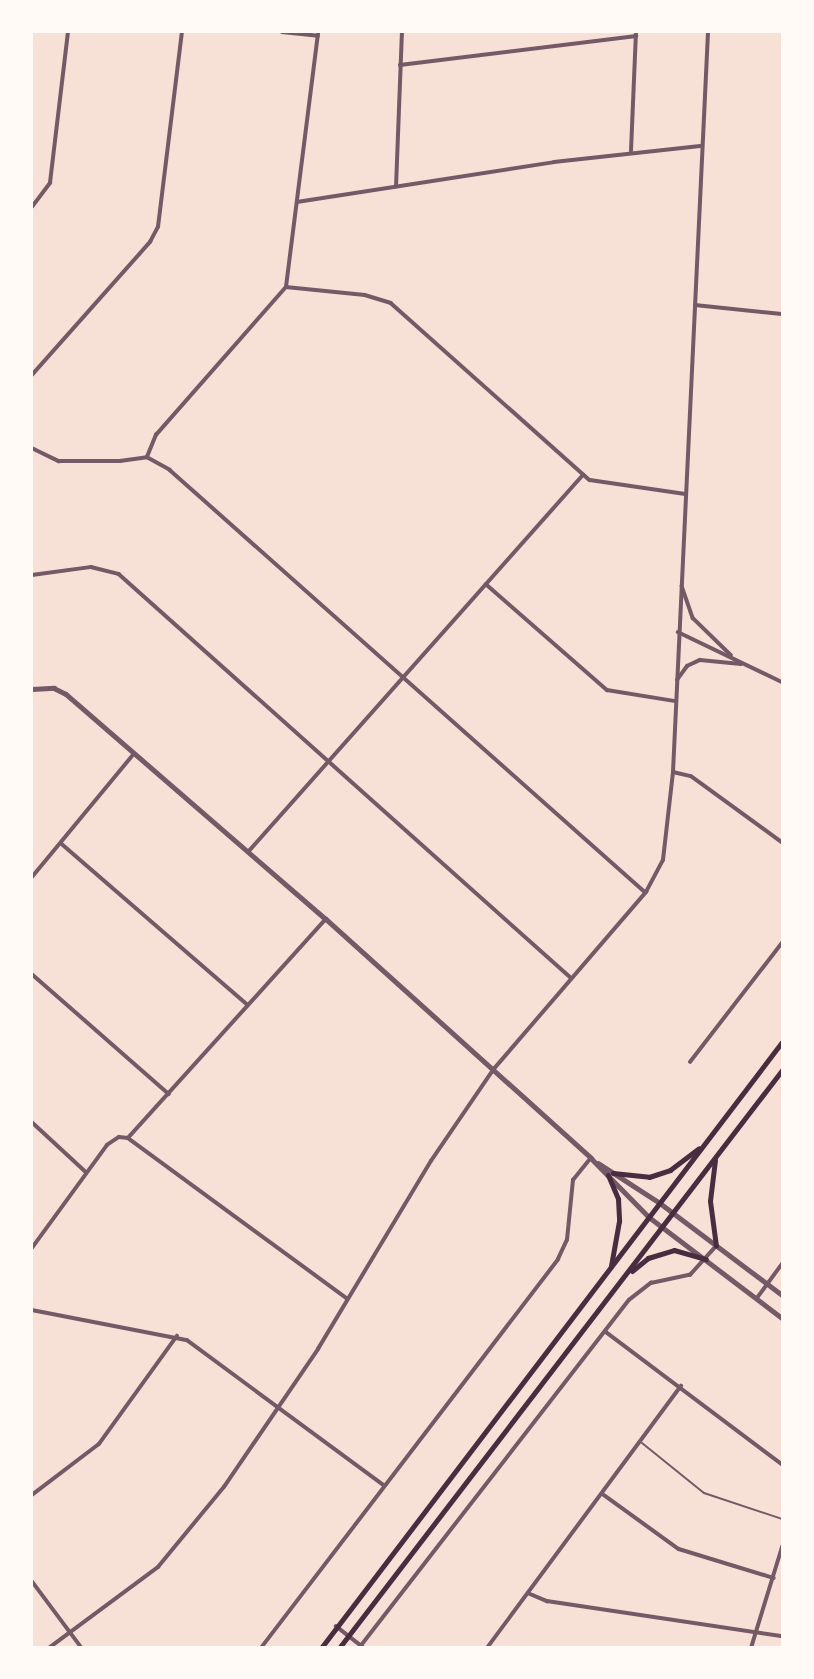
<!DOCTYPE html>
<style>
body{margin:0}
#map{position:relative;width:814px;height:1679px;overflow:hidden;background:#f7e1d7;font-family:Figtree,sans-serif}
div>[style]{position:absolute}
.service>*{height:2px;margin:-1px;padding:0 1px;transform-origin:1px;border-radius:1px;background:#755966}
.minor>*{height:3.5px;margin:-1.75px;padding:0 1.75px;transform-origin:1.75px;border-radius:1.75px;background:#755966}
.tertiary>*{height:4.5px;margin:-2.25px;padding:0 2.25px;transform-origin:2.25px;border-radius:2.25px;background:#755966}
.primary>*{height:5px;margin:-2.5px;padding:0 2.5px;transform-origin:2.5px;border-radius:2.5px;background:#4a2c40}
span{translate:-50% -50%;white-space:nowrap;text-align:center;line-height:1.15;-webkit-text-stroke:7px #fffaf5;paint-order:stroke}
.frame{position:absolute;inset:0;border:33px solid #fffaf5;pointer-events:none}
</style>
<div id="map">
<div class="service">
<div style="left:642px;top:1443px;width:80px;rotate:38.9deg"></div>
<div style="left:704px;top:1493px;width:82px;rotate:18.4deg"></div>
</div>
<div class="minor">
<div style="left:282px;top:32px;width:36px;rotate:6deg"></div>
<div style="left:400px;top:65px;width:238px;rotate:-7deg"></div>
<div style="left:631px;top:151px;width:119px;rotate:-87.6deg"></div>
<div style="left:396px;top:187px;width:155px;rotate:-87.8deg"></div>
<div style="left:297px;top:202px;width:260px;rotate:-8.8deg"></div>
<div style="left:554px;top:162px;width:149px;rotate:-6.2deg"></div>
<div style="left:32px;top:207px;width:30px;rotate:-53deg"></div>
<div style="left:50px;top:183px;width:152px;rotate:-83.2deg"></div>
<div style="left:286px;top:287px;width:79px;rotate:5.8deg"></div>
<div style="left:365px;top:295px;width:27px;rotate:17deg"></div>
<div style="left:391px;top:303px;width:266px;rotate:41.7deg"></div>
<div style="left:590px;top:480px;width:96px;rotate:8.4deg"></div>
<div style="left:695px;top:305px;width:87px;rotate:5.9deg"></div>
<div style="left:32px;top:375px;width:178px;rotate:-48.4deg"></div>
<div style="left:150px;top:242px;width:17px;rotate:-62deg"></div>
<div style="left:158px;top:227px;width:196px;rotate:-83deg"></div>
<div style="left:32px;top:448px;width:30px;rotate:26deg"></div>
<div style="left:59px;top:461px;width:61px"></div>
<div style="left:120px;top:461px;width:27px;rotate:-8deg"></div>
<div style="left:147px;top:457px;width:26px;rotate:29deg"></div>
<div style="left:170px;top:470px;width:635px;rotate:41.62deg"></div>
<div style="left:147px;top:457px;width:24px;rotate:-68deg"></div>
<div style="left:156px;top:435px;width:197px;rotate:-48.7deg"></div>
<div style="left:286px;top:287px;width:257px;rotate:-82.8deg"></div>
<div style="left:32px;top:575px;width:60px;rotate:-7.7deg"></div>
<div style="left:91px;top:567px;width:29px;rotate:14deg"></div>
<div style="left:119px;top:574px;width:605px;rotate:41.78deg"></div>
<div style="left:486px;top:584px;width:161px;rotate:41.2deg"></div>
<div style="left:607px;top:690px;width:69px;rotate:9.2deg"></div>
<div style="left:682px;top:586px;width:34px;rotate:71deg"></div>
<div style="left:693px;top:618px;width:53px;rotate:44.2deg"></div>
<div style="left:678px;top:632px;width:115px;rotate:25.7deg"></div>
<div style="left:677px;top:680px;width:17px;rotate:-54deg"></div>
<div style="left:687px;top:666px;width:14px;rotate:-25deg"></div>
<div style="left:700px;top:660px;width:41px;rotate:5.6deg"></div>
<div style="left:673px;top:772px;width:18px;rotate:13deg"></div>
<div style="left:691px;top:776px;width:112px;rotate:36deg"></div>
<div style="left:62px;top:844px;width:246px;rotate:40.9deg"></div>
<div style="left:249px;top:851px;width:503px;rotate:-48.39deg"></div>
<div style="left:32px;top:877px;width:158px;rotate:-50.4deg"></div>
<div style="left:32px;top:974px;width:182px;rotate:41.2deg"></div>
<div style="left:690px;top:1062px;width:150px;rotate:-52.3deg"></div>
<div style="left:32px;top:1122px;width:74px;rotate:42.8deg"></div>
<div style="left:128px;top:1138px;width:295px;rotate:-47.9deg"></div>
<div style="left:32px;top:1248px;width:127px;rotate:-53.9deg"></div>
<div style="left:107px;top:1145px;width:14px;rotate:-34deg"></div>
<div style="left:119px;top:1137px;width:9px;rotate:6deg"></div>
<div style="left:128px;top:1138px;width:271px;rotate:36.2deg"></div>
<div style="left:757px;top:1298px;width:42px;rotate:-53.7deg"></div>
<div style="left:32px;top:1310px;width:158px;rotate:11deg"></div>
<div style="left:187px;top:1340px;width:245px;rotate:36.4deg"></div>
<div style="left:606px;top:1332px;width:220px;rotate:36.9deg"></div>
<div style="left:32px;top:1495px;width:84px;rotate:-37.3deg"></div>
<div style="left:99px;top:1444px;width:133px;rotate:-54.2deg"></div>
<div style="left:604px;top:1495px;width:92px;rotate:35.8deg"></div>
<div style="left:679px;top:1549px;width:99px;rotate:17deg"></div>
<div style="left:32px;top:1581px;width:84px;rotate:53.3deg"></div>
<div style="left:528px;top:1593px;width:21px;rotate:23deg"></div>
<div style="left:547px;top:1601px;width:238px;rotate:8.5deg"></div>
<div style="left:336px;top:1626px;width:36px;rotate:38deg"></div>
<div style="left:49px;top:1648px;width:136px;rotate:-36.6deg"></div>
<div style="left:158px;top:1567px;width:104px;rotate:-50.5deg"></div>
<div style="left:224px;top:1487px;width:167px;rotate:-55.7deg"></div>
<div style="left:318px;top:1349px;width:219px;rotate:-59deg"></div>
<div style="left:431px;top:1161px;width:110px;rotate:-55.7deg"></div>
<div style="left:493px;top:1070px;width:235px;rotate:-49.3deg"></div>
<div style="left:646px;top:892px;width:36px;rotate:-62deg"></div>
<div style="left:663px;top:860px;width:89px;rotate:-83.5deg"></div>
<div style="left:673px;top:772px;width:741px;rotate:-87.29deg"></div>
<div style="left:261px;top:1648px;width:489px;rotate:-52.6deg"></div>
<div style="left:558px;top:1259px;width:21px;rotate:-65deg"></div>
<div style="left:567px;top:1240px;width:60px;rotate:-84.3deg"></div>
<div style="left:573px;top:1180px;width:28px;rotate:-51deg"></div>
<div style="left:359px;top:1648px;width:440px;rotate:-52.2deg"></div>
<div style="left:629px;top:1300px;width:28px;rotate:-38deg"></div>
<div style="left:651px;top:1283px;width:40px;rotate:-12deg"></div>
<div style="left:690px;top:1275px;width:39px;rotate:-48deg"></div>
<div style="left:487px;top:1648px;width:326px;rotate:-53.5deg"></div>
<div style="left:751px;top:1648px;width:106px;rotate:-72.9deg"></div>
</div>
<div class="tertiary">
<div style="left:32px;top:689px;width:22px;rotate:-3deg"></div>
<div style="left:54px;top:688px;width:13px;rotate:27deg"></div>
<div style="left:66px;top:694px;width:344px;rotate:40.9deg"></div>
<div style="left:326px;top:919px;width:357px;rotate:42deg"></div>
<div style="left:591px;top:1158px;width:83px;rotate:45.5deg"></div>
<div style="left:649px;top:1217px;width:167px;rotate:37.2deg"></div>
<div style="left:598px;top:1163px;width:74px;rotate:32.8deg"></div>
<div style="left:660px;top:1203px;width:153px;rotate:37deg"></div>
</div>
<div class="primary">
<div style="left:715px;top:1160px;width:41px;rotate:97deg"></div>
<div style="left:710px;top:1201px;width:45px;rotate:82.4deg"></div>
<div style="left:613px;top:1173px;width:36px;rotate:6deg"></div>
<div style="left:649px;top:1177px;width:22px;rotate:-18deg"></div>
<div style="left:670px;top:1170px;width:36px;rotate:-37deg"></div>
<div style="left:608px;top:1175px;width:26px;rotate:67deg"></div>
<div style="left:618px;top:1199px;width:22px;rotate:87deg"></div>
<div style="left:619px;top:1221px;width:46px;rotate:100.1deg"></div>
<div style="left:632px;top:1271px;width:21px;rotate:-39deg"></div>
<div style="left:648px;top:1258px;width:27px;rotate:-17deg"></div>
<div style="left:674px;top:1250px;width:33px;rotate:16deg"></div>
<div style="left:321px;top:1648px;width:761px;rotate:-52.74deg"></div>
<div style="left:339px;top:1648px;width:728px;rotate:-52.53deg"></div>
</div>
<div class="frame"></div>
</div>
